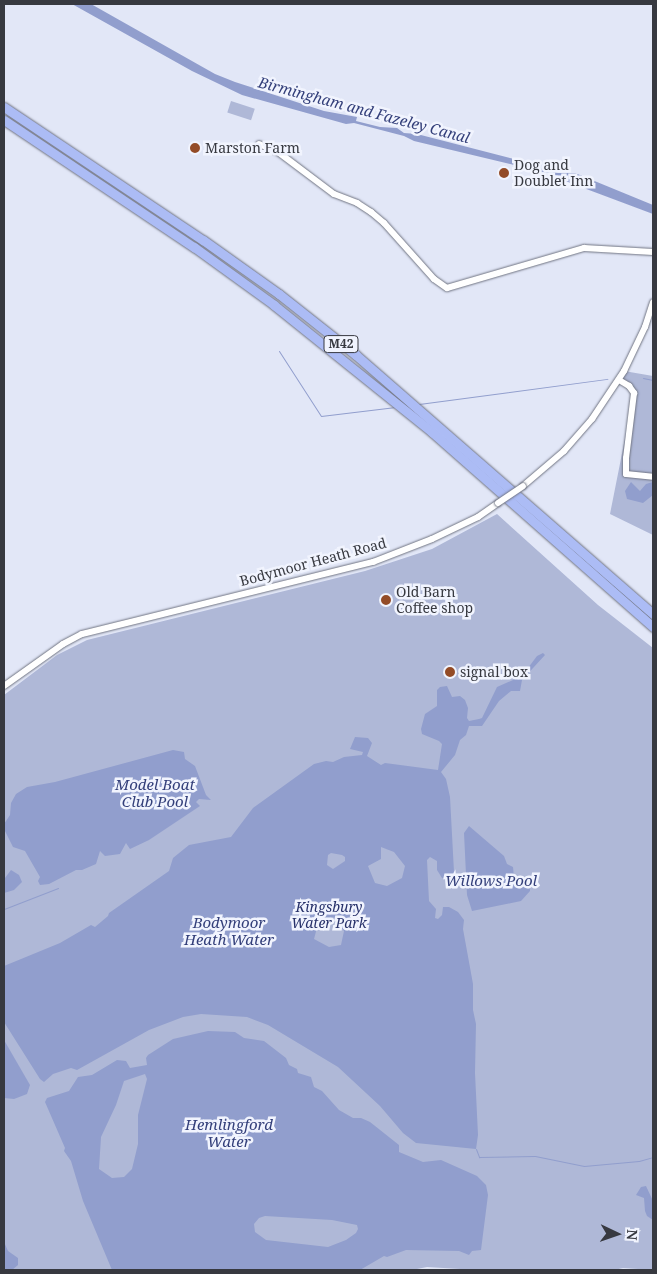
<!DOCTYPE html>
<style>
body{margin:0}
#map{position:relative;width:657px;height:1274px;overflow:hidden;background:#e2e7f7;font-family:"Noto Serif",serif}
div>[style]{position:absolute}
.green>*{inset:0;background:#afb8d7;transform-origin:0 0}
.water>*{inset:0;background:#919ecd}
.stream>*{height:1px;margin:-0.5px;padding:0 0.5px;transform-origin:0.5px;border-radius:0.5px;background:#919ecd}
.roads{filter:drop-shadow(0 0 1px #707482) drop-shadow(0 0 1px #707482)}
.minor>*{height:6px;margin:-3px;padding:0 3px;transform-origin:3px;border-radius:3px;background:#fff}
.highway>*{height:9px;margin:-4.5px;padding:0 4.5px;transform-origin:4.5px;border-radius:4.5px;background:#acbcf5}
.bridges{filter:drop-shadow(0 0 1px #707482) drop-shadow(0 0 1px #707482)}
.minor-bridge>*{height:6px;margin:-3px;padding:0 3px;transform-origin:3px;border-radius:3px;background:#fff}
.dots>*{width:14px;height:14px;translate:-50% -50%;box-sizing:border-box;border:2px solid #f1f4fe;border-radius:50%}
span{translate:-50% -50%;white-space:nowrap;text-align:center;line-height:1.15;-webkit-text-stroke:5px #f1f4fe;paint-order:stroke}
.shield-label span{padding:1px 4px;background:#f1f4fe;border:1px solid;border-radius:4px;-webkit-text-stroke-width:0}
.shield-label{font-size:12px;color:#373940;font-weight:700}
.poi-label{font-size:14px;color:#373940}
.left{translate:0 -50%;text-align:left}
.street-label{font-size:14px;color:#373940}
.park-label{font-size:14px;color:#27316a;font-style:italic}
.water-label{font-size:15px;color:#333f7a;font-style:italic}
.frame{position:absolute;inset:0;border:5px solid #373940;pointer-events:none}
.north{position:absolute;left:592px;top:1209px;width:50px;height:50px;-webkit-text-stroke:4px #f1f4fe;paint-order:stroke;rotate:93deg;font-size:14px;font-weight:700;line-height:20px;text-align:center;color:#373940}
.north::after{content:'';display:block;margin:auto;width:18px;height:22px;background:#373940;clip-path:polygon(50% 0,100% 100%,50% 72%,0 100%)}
</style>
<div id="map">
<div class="green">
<div style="left:231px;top:101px;width:25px;height:12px;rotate:18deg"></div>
<div style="clip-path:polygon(624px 371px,653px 376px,653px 535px,610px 514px,634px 393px,619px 380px)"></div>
<div style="clip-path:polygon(497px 514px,598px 605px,653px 648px,653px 1270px,623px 1268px,614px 1270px,476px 1270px,427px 1267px,412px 1270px,4px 1270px,4px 695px,57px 655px,87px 640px,365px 571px,432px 549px)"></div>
</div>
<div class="water">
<div style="clip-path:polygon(72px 4px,91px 4px,215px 74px,235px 82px,324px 111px,357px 117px,356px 121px,380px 127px,397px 128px,404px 133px,417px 134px,514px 159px,526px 165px,558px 173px,575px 173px,653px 205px,653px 214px,565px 181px,560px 176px,414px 141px,404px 136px,354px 123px,346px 124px,242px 95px,192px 71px)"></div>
<div style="clip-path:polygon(631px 482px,640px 491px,646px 484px,653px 482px,653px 495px,643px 503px,627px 499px,625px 491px)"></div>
<div style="clip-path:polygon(evenodd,543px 653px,545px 655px,522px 680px,520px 691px,511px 691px,499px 701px,482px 726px,469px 726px,466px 735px,460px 740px,455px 755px,441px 772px,446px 779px,450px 797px,454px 872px,452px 885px,449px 887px,446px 880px,442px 878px,437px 870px,437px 861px,430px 857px,427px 860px,429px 901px,436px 909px,435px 918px,438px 919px,442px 915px,443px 907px,449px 907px,458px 912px,464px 920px,463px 929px,473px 984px,473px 1010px,476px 1024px,475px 1073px,478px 1135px,476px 1149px,416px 1143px,403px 1133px,380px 1106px,338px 1067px,268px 1025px,247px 1017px,201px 1014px,183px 1017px,149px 1030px,77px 1070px,71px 1068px,53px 1074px,44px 1082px,40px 1079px,4px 1022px,4px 966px,60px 943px,91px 925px,95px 927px,108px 916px,109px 913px,169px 871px,173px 858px,189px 845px,231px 837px,253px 808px,314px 764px,326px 761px,333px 762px,344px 757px,362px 755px,363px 752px,350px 749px,355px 737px,368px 738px,372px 743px,367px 756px,381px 765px,385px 763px,438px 770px,442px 744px,439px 741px,422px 734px,421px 729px,425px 714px,437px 706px,437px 690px,440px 687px,447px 686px,452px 697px,460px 696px,465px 700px,468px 708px,467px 718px,469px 721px,479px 719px,482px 718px,497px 687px,522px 676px,537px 656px,543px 653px,381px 847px,394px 852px,405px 866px,402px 878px,387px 886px,375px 883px,368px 866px,381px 859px,381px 847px,543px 653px,331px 853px,342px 855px,345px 857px,345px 861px,333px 869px,327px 865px,328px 855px,331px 853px,543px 653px,333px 917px,344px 931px,341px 945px,329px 947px,314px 939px,318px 924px,333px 917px)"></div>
<div style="clip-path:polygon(173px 750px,184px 752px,185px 759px,195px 766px,206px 795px,211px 800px,199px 799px,196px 802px,200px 806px,149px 840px,130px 849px,126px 843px,120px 854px,105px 856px,100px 851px,96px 864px,82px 870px,76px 870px,49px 884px,40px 885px,38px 881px,40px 877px,25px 851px,13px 847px,4px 829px,4px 824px,10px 815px,11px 803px,16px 794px,27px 787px,55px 782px)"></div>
<div style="clip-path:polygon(469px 826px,504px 856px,507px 864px,513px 867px,514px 877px,519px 885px,530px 887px,530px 891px,521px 901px,472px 911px,467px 895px,464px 833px)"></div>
<div style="clip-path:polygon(11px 870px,19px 875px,22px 882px,14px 890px,4px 893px,5px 878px)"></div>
<div style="clip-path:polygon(evenodd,208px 1031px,235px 1032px,244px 1038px,264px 1041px,286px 1058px,289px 1065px,297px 1069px,298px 1073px,311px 1077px,314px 1087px,322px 1091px,339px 1110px,353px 1118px,361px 1118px,370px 1122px,399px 1145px,399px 1152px,423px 1162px,441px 1160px,477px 1176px,486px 1185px,488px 1195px,481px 1250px,472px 1251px,469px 1255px,459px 1251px,406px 1250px,387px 1257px,384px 1256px,360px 1270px,112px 1270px,83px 1201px,71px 1161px,64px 1151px,65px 1148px,45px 1102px,47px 1098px,69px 1091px,78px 1077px,92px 1075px,117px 1060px,126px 1061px,130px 1068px,147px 1065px,146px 1058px,148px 1055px,173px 1039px,208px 1031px,145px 1074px,147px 1079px,138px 1115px,138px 1144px,132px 1169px,124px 1177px,112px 1178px,99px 1169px,101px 1137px,116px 1105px,124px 1081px,145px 1074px,208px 1031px,265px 1216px,332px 1220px,357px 1225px,358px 1229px,356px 1233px,346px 1240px,328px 1247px,266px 1240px,255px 1232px,254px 1224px,259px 1218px,265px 1216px)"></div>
<div style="clip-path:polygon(4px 1040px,30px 1085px,27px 1094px,14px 1099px,4px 1098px)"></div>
<div style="clip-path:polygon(646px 1186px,653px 1201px,653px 1220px,647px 1216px,645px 1211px,644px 1198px,636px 1195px,641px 1187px)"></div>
<div style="clip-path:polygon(4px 1242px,8px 1251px,18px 1258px,18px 1265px,12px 1270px,4px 1270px)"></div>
</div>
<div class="stream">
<div style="left:279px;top:351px;width:77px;rotate:57.1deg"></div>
<div style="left:321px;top:416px;width:75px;rotate:-6.9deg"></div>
<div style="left:643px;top:378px;width:10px;rotate:11deg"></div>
<div style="left:419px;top:404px;width:190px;rotate:-7.6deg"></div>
<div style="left:4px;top:909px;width:58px;rotate:-21.3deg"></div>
<div style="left:476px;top:1149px;width:9px;rotate:69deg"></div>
<div style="left:479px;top:1157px;width:56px;rotate:-1deg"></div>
<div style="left:535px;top:1156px;width:50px;rotate:11.5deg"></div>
<div style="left:584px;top:1166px;width:55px;rotate:-5.2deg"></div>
<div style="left:639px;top:1161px;width:15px;rotate:-16deg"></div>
</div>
<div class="roads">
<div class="minor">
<div style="left:259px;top:144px;width:21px;rotate:23deg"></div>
<div style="left:278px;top:152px;width:70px;rotate:36.9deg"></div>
<div style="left:334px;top:194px;width:25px;rotate:21deg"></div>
<div style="left:357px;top:203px;width:17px;rotate:33deg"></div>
<div style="left:371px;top:212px;width:17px;rotate:40deg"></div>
<div style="left:384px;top:223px;width:75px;rotate:48.2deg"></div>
<div style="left:434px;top:279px;width:16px;rotate:35deg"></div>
<div style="left:447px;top:288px;width:143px;rotate:-16.3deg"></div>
<div style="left:584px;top:248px;width:69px;rotate:3.3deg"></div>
<div style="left:619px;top:380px;width:12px;rotate:31deg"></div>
<div style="left:629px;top:386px;width:9px;rotate:54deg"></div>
<div style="left:634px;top:393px;width:65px;rotate:97deg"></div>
<div style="left:626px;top:458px;width:16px;rotate:90deg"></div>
<div style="left:626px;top:474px;width:27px;rotate:6deg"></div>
<div style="left:523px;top:486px;width:54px;rotate:-40.5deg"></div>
<div style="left:564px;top:451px;width:43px;rotate:-48.8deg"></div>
<div style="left:592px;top:419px;width:58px;rotate:-56.3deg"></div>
<div style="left:624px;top:371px;width:49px;rotate:-64.5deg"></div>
<div style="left:645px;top:327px;width:26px;rotate:-72deg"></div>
<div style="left:4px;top:686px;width:72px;rotate:-35.4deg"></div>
<div style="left:63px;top:644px;width:21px;rotate:-28deg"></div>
<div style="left:82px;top:634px;width:300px;rotate:-13.9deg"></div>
<div style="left:373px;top:562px;width:63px;rotate:-21.3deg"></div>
<div style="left:432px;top:539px;width:51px;rotate:-25.6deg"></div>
<div style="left:478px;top:517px;width:24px;rotate:-35deg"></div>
</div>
<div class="highway">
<div style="left:4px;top:107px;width:239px;rotate:33.8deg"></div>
<div style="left:203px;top:240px;width:93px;rotate:35.4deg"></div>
<div style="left:279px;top:294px;width:98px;rotate:38.4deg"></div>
<div style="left:356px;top:355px;width:394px;rotate:41.1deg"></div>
<div style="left:4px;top:120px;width:229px;rotate:33.8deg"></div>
<div style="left:194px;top:247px;width:99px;rotate:35.9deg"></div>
<div style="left:274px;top:305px;width:203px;rotate:38.8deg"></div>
<div style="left:432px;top:432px;width:295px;rotate:41.4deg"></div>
</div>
</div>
<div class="bridges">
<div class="minor-bridge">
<div style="left:498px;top:503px;width:30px;rotate:-34deg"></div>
</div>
</div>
<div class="dots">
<div style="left:195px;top:148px;background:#934b27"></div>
<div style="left:504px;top:173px;background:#934b27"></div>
<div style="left:386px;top:600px;background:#934b27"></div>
<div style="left:450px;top:672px;background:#934b27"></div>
</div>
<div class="shield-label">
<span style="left:341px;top:344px">M42</span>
</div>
<div class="poi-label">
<span class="left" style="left:205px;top:148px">Marston Farm</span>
<span class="left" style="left:514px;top:173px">Dog and<br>Doublet Inn</span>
<span class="left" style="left:396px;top:600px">Old Barn<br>Coffee shop</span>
<span class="left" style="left:460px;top:672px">signal box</span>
</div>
<div class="street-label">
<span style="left:313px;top:562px;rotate:-15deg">Bodymoor Heath Road</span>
</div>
<div class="park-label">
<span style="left:329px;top:915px">Kingsbury<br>Water Park</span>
</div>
<div class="water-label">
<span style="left:364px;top:110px;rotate:15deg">Birmingham and Fazeley Canal</span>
<span style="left:155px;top:793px">Model Boat<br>Club Pool</span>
<span style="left:491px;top:881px">Willows Pool</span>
<span style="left:229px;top:931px">Bodymoor<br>Heath Water</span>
<span style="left:229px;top:1133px">Hemlingford<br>Water</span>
</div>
<div class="frame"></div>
<div class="north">N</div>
</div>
